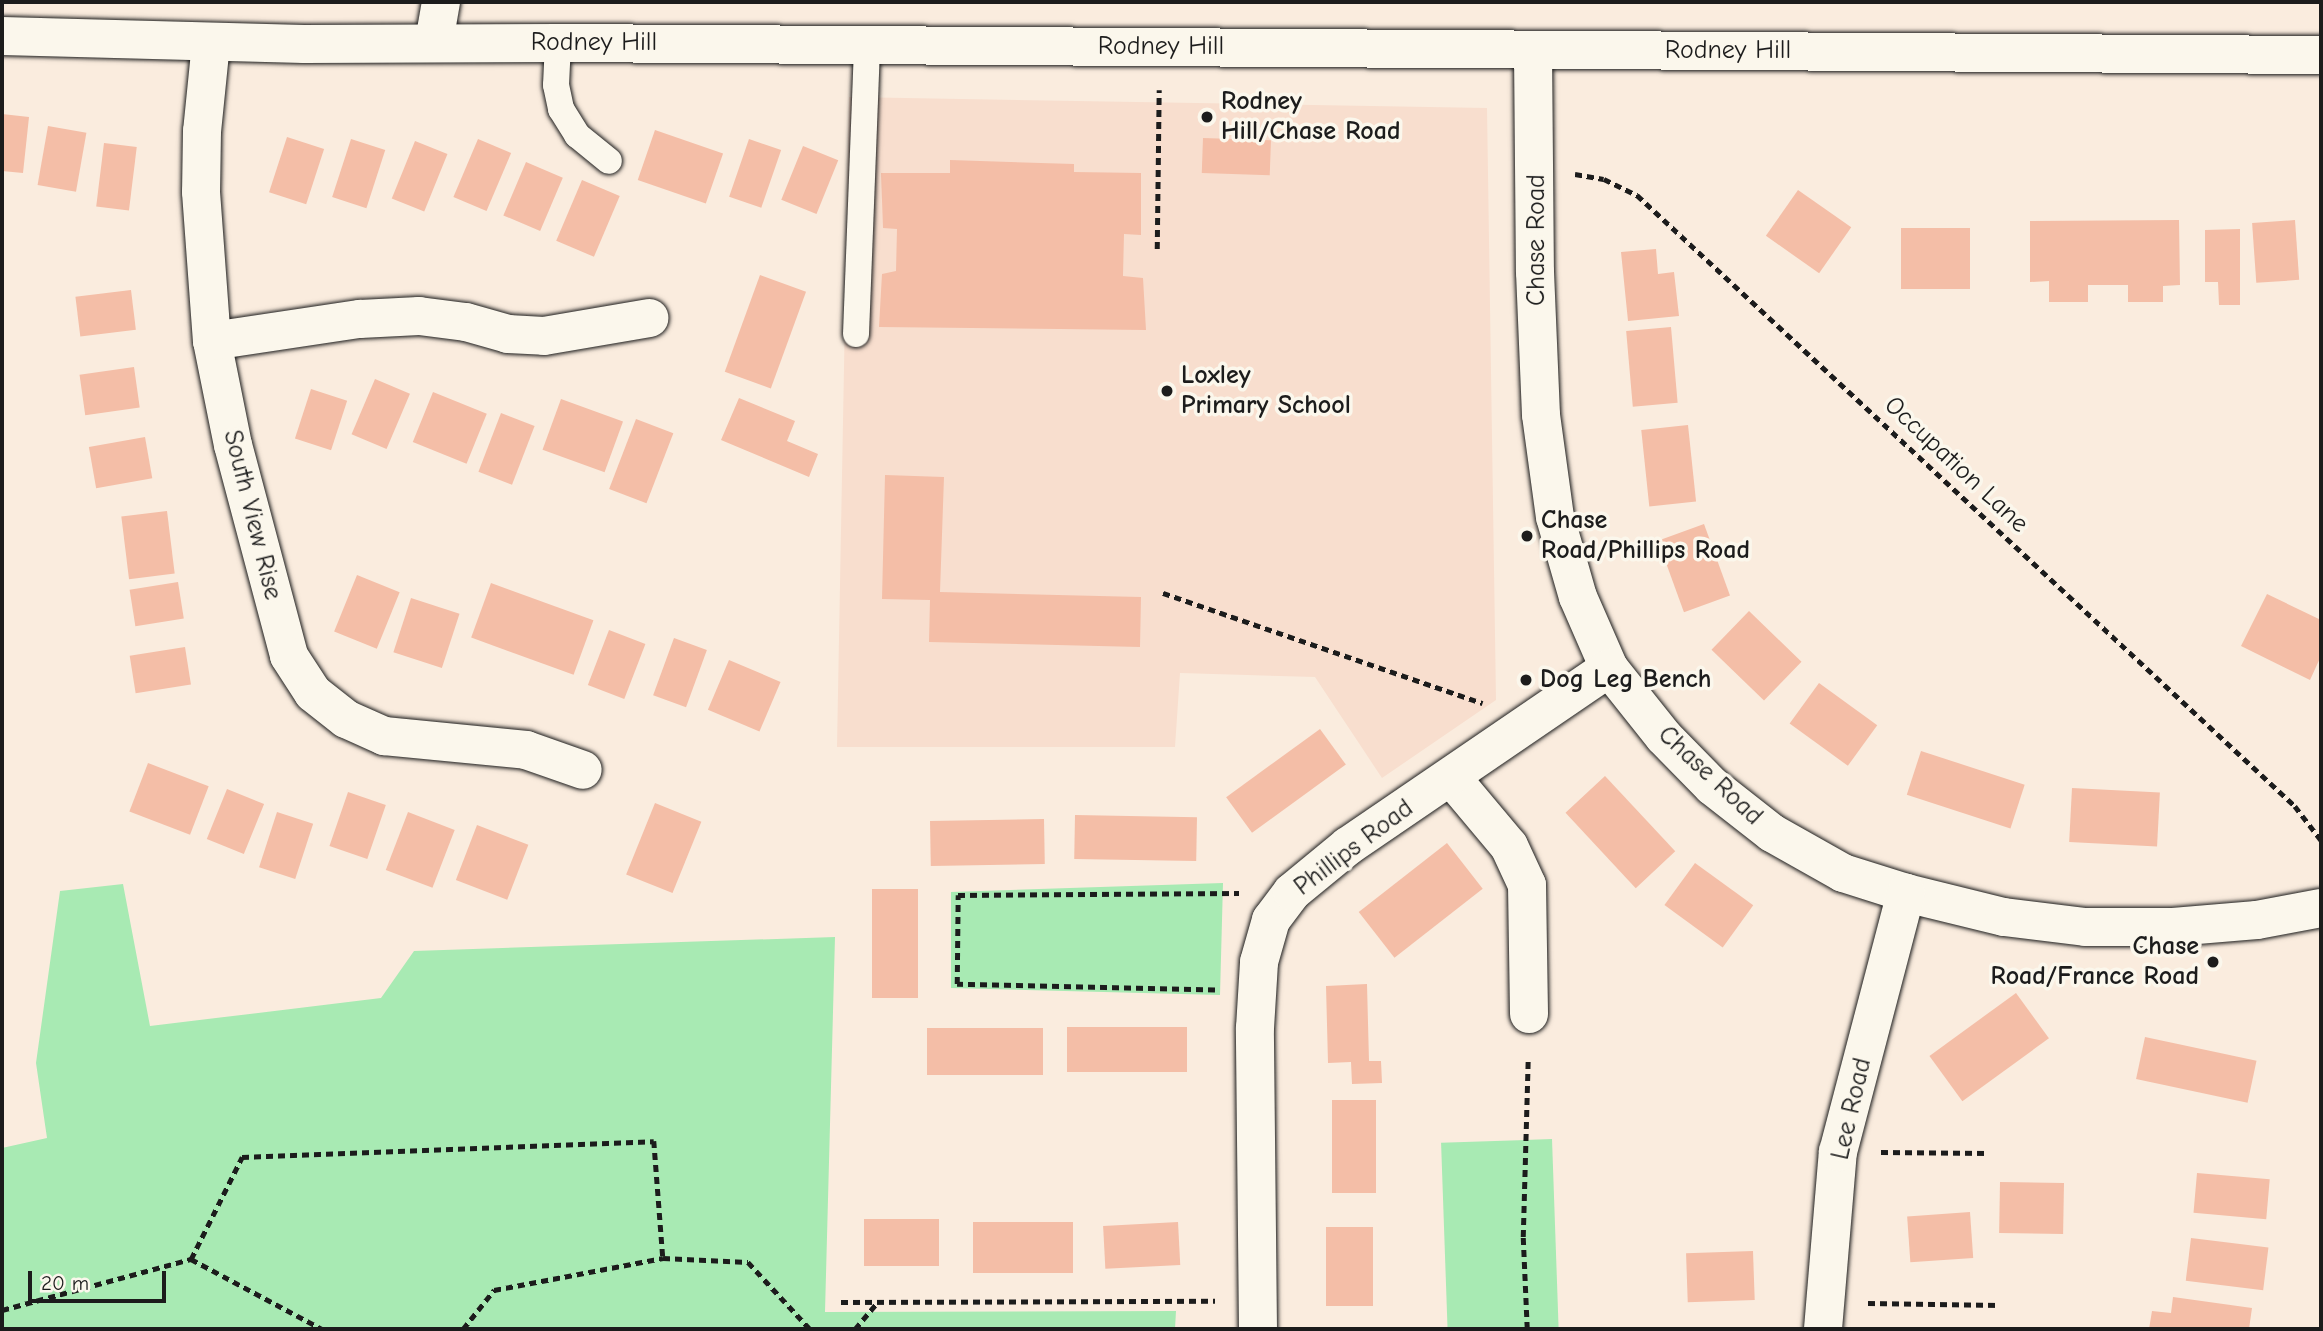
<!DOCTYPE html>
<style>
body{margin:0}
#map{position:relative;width:2323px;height:1331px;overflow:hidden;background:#faecde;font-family:"Comic Neue",sans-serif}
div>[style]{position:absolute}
.built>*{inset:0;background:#f8dece}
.green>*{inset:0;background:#a8eab3;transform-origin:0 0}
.building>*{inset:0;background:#f4bea7;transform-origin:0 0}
.path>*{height:4.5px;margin-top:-2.25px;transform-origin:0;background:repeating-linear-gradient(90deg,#1c1c1c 0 7px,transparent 0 12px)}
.roads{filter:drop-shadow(0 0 2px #1c1c1c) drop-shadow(0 0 2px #1c1c1c)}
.service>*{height:26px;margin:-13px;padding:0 13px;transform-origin:13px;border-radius:13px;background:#fbf7ec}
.minor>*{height:38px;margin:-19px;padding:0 19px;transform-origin:19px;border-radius:19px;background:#fbf7ec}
.tertiary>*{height:38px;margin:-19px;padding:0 19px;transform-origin:19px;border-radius:19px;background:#fbf7ec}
.dots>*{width:19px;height:19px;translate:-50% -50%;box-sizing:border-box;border:4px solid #fbf7ec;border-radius:50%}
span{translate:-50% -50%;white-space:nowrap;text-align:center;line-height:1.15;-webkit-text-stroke:7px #fbf7ec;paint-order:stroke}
.street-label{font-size:26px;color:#1c1c1c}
.poi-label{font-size:26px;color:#1c1c1c;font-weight:700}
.left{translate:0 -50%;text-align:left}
.right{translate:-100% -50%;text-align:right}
.frame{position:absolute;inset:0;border:4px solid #1c1c1c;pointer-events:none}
.scale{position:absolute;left:28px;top:1271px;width:138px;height:32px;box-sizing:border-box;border:4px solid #1c1c1c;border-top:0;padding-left:9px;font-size:21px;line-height:24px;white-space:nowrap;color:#1c1c1c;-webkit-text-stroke:5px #fbf7ec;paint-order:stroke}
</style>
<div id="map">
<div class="built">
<div style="clip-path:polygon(849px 97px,1487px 108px,1496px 700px,1382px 778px,1315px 677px,1180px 673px,1175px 747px,837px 747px)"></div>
</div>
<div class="green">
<div style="clip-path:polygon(1223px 883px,1220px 995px,951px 988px,951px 892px)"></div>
<div style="clip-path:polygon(123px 884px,150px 1026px,381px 998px,414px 951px,835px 937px,825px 1312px,1176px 1311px,1175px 1329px,2px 1329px,2px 1148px,47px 1138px,36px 1063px,60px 891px)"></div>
<div style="left:1552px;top:1139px;width:190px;height:111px;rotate:88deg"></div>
</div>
<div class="building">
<div style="clip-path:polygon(2px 114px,29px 117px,23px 173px,2px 171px)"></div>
<div style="left:48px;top:126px;width:39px;height:60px;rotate:10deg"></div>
<div style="left:655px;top:130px;width:72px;height:53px;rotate:19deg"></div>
<div style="left:287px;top:137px;width:39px;height:58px;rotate:18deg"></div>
<div style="left:1203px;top:138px;width:68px;height:35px;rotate:2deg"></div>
<div style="left:351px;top:139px;width:36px;height:61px;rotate:18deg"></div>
<div style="left:478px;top:139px;width:36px;height:63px;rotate:23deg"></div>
<div style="left:749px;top:139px;width:34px;height:61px;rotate:19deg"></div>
<div style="left:415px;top:141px;width:35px;height:62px;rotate:22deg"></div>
<div style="left:104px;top:143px;width:33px;height:64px;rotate:7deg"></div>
<div style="left:803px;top:146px;width:38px;height:58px;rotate:22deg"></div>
<div style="clip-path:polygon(950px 160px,1074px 164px,1074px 172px,1141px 173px,1141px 235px,1124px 234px,1123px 276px,1143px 278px,1146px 330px,879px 327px,882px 274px,896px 271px,897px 229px,883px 228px,881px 173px,950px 173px)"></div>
<div style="left:526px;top:162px;width:40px;height:58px;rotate:23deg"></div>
<div style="left:582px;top:180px;width:41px;height:66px;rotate:23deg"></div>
<div style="left:1798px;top:190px;width:65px;height:56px;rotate:35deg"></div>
<div style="clip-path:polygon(2179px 220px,2180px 285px,2163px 286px,2163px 302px,2128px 302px,2128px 285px,2088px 285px,2088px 302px,2049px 302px,2049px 281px,2030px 282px,2030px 221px)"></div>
<div style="left:2295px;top:220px;width:60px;height:43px;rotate:86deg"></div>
<div style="left:1970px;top:228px;width:61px;height:69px;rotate:90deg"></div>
<div style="clip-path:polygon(2240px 229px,2240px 305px,2219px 305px,2218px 282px,2205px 282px,2205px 230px)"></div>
<div style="clip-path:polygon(1656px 249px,1658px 274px,1674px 272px,1679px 316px,1628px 321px,1621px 252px)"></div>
<div style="left:760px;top:275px;width:49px;height:103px;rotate:20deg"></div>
<div style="left:131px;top:290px;width:40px;height:56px;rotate:83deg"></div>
<div style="left:1671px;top:327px;width:76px;height:45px;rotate:85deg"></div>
<div style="left:134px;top:367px;width:41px;height:55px;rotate:82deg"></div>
<div style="left:375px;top:379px;width:38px;height:60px;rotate:23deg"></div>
<div style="left:311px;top:389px;width:38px;height:52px;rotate:18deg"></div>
<div style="left:433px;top:392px;width:58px;height:54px;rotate:22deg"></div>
<div style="clip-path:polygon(739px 398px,795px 421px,787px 441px,818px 454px,809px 477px,721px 440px)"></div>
<div style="left:561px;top:399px;width:66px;height:54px;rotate:20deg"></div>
<div style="left:501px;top:413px;width:36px;height:63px;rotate:21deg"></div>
<div style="left:636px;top:419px;width:40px;height:75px;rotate:21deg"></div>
<div style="left:1688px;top:425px;width:77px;height:47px;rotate:84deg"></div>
<div style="left:145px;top:437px;width:42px;height:57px;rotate:80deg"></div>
<div style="clip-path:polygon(885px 475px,944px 477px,940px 592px,1141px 597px,1140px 647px,929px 642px,930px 600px,882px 599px)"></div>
<div style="left:167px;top:511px;width:63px;height:46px;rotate:83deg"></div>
<div style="left:1704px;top:524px;width:76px;height:49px;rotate:70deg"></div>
<div style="left:357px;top:575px;width:46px;height:61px;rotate:22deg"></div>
<div style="left:178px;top:582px;width:37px;height:49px;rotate:81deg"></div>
<div style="left:491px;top:583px;width:109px;height:58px;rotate:20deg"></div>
<div style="clip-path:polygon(2267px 594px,2321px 620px,2321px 656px,2310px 680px,2241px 646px)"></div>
<div style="left:411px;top:598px;width:51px;height:57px;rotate:18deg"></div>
<div style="left:1749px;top:611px;width:73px;height:54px;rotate:44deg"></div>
<div style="left:609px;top:630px;width:39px;height:59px;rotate:21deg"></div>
<div style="left:674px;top:638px;width:35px;height:61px;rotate:20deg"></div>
<div style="left:185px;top:647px;width:38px;height:56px;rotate:81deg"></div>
<div style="left:729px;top:660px;width:56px;height:54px;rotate:23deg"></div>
<div style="left:1819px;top:683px;width:72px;height:50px;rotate:36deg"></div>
<div style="left:1320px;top:729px;width:44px;height:116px;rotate:54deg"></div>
<div style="left:1921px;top:751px;width:109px;height:46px;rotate:18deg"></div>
<div style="left:148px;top:763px;width:65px;height:52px;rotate:21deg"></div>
<div style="left:1605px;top:776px;width:103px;height:54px;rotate:47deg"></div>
<div style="left:2072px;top:788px;width:88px;height:54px;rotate:3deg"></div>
<div style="left:227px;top:789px;width:40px;height:54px;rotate:22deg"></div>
<div style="left:348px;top:792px;width:40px;height:57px;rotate:19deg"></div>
<div style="left:655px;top:803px;width:50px;height:77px;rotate:22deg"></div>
<div style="left:277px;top:812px;width:38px;height:58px;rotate:18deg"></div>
<div style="left:408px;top:812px;width:50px;height:62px;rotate:21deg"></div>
<div style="left:1075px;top:815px;width:122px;height:44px;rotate:1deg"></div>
<div style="left:1044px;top:819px;width:45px;height:114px;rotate:89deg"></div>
<div style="left:477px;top:825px;width:55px;height:59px;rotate:21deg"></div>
<div style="left:1447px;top:843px;width:58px;height:112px;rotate:52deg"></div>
<div style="left:1695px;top:863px;width:72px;height:52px;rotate:36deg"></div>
<div style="left:872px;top:889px;width:46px;height:109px"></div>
<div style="clip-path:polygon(1367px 984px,1369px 1061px,1381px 1061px,1382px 1083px,1352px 1084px,1351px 1062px,1328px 1063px,1326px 986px)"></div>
<div style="left:2016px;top:993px;width:56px;height:107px;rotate:54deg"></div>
<div style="left:1067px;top:1027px;width:120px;height:45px"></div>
<div style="left:1043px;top:1028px;width:47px;height:116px;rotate:90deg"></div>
<div style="left:2145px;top:1037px;width:114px;height:43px;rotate:12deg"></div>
<div style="left:1332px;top:1100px;width:44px;height:93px"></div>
<div style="left:2197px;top:1173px;width:73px;height:40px;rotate:5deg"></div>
<div style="left:2000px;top:1182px;width:64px;height:51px;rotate:1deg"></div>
<div style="left:1970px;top:1212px;width:46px;height:63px;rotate:86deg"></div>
<div style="left:939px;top:1219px;width:47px;height:75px;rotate:90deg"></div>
<div style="left:973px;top:1222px;width:100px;height:51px"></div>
<div style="left:1178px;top:1222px;width:43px;height:75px;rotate:87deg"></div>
<div style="left:1326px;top:1227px;width:47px;height:79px"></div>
<div style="left:2191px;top:1238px;width:78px;height:43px;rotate:7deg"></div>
<div style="left:1753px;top:1251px;width:49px;height:67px;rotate:88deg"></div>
<div style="clip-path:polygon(2173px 1297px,2252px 1308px,2249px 1329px,2149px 1329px,2152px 1311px,2171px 1313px)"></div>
</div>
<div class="path">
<div style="left:1575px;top:174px;width:29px;rotate:10deg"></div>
<div style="left:1604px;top:179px;width:37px;rotate:26deg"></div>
<div style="left:1637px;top:195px;width:898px;rotate:42.88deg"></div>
<div style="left:2295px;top:806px;width:43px;rotate:52.6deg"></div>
<div style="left:1157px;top:249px;width:159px;rotate:-89.3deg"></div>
<div style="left:1163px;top:593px;width:338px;rotate:19deg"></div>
<div style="left:1215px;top:990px;width:258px;rotate:-178.7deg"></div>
<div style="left:957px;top:984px;width:89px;rotate:-89.4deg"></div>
<div style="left:958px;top:895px;width:281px;rotate:-0.4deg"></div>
<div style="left:1881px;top:1152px;width:107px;rotate:0.5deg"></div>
<div style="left:191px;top:1259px;width:149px;rotate:28.1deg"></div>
<div style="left:841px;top:1302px;width:374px;rotate:-0.2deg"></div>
<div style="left:1868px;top:1303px;width:132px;rotate:0.9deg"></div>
<div style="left:2px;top:1310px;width:196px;rotate:-15.1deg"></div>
<div style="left:191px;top:1259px;width:114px;rotate:-63.4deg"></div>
<div style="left:242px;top:1157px;width:412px;rotate:-2.2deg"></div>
<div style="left:654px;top:1141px;width:117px;rotate:85.6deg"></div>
<div style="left:463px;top:1329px;width:50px;rotate:-51.5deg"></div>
<div style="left:494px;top:1290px;width:172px;rotate:-10.7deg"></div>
<div style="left:663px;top:1258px;width:85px;rotate:2.7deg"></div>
<div style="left:748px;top:1262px;width:91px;rotate:47.2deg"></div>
<div style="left:855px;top:1329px;width:34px;rotate:-50deg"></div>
<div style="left:1527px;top:1329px;width:92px;rotate:-92.5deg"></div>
<div style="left:1523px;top:1237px;width:180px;rotate:-88.4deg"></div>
</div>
<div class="roads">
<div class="service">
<div style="left:558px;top:43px;width:42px;rotate:92.7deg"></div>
<div style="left:556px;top:85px;width:25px;rotate:78deg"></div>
<div style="left:561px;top:109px;width:31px;rotate:58deg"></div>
<div style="left:577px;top:135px;width:41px;rotate:39.1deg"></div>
<div style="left:856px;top:334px;width:289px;rotate:-87.8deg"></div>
</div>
<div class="minor">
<div style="left:434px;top:42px;width:41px;rotate:-80.1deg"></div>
<div style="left:211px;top:43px;width:88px;rotate:95.8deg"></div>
<div style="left:202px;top:131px;width:61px;rotate:90.9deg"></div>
<div style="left:201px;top:192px;width:149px;rotate:85.8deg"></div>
<div style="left:212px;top:341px;width:106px;rotate:78.6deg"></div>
<div style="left:233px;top:445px;width:218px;rotate:75.1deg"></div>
<div style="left:289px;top:656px;width:44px;rotate:57deg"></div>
<div style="left:313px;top:693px;width:42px;rotate:38.2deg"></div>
<div style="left:346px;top:719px;width:42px;rotate:24.1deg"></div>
<div style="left:384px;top:736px;width:143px;rotate:5.6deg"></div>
<div style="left:526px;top:750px;width:60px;rotate:19.3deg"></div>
<div style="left:1533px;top:50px;width:222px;rotate:89.5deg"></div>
<div style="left:1535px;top:272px;width:143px;rotate:87.6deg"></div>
<div style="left:1541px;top:415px;width:103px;rotate:82.2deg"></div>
<div style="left:1555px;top:517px;width:83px;rotate:74deg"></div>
<div style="left:1578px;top:597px;width:77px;rotate:66.4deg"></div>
<div style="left:1609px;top:668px;width:88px;rotate:51.4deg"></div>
<div style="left:1664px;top:737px;width:69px;rotate:45.6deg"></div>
<div style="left:1712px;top:786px;width:76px;rotate:38.1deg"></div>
<div style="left:1772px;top:833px;width:81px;rotate:29.4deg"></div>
<div style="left:1843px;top:873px;width:66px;rotate:17.6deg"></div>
<div style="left:1906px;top:893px;width:101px;rotate:13.8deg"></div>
<div style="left:2004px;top:917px;width:82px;rotate:7deg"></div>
<div style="left:2085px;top:927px;width:88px"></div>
<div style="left:2173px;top:927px;width:84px;rotate:-4.8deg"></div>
<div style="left:2257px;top:920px;width:65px;rotate:-10.6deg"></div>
<div style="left:212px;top:341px;width:150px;rotate:-8.5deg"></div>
<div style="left:360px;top:319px;width:59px;rotate:-2.9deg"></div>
<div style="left:419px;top:316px;width:47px;rotate:7.3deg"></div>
<div style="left:466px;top:322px;width:44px;rotate:15.9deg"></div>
<div style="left:508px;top:334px;width:36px;rotate:3deg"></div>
<div style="left:544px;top:336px;width:107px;rotate:-9.7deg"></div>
<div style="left:1451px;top:777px;width:90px;rotate:50deg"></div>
<div style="left:1509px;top:846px;width:43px;rotate:65.2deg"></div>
<div style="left:1527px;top:885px;width:129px;rotate:89.1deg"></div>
<div style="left:1258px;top:1329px;width:301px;rotate:-90.6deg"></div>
<div style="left:1255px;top:1028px;width:66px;rotate:-86.5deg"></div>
<div style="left:1259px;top:962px;width:44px;rotate:-74.1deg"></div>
<div style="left:1271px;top:920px;width:35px;rotate:-53deg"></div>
<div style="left:1292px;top:892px;width:72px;rotate:-39.4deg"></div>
<div style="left:1348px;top:846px;width:316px;rotate:-34.3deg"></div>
<div style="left:1823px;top:1329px;width:178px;rotate:-85.2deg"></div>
<div style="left:1838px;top:1152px;width:268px;rotate:-75.3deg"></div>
</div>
<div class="tertiary">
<div style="left:2px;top:36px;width:302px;rotate:1.5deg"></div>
<div style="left:304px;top:44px;width:254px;rotate:-0.2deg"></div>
<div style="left:558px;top:43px;width:1763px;rotate:0.39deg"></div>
</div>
</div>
<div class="dots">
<div style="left:1207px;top:117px;background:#1c1c1c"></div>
<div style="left:1167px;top:391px;background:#1c1c1c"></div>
<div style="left:1527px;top:536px;background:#1c1c1c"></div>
<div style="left:1526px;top:680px;background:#1c1c1c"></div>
<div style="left:2213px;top:962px;background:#1c1c1c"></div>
</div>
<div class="street-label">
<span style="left:594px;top:43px">Rodney Hill</span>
<span style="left:1161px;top:47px">Rodney Hill</span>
<span style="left:1728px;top:51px">Rodney Hill</span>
<span style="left:1537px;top:240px;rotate:-90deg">Chase Road</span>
<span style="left:1956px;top:465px;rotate:43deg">Occupation Lane</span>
<span style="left:252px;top:515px;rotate:76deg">South View Rise</span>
<span style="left:1710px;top:776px;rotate:43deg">Chase Road</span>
<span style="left:1354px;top:848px;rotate:-37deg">Phillips Road</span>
<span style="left:1852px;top:1109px;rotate:-77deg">Lee Road</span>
</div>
<div class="poi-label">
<span class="left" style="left:1221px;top:117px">Rodney<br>Hill/Chase Road</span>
<span class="left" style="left:1181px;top:391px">Loxley<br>Primary School</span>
<span class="left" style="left:1541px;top:536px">Chase<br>Road/Phillips Road</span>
<span class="left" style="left:1540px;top:680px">Dog Leg Bench</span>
<span class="right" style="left:2199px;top:962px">Chase<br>Road/France Road</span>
</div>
<div class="frame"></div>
<div class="scale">20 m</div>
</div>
